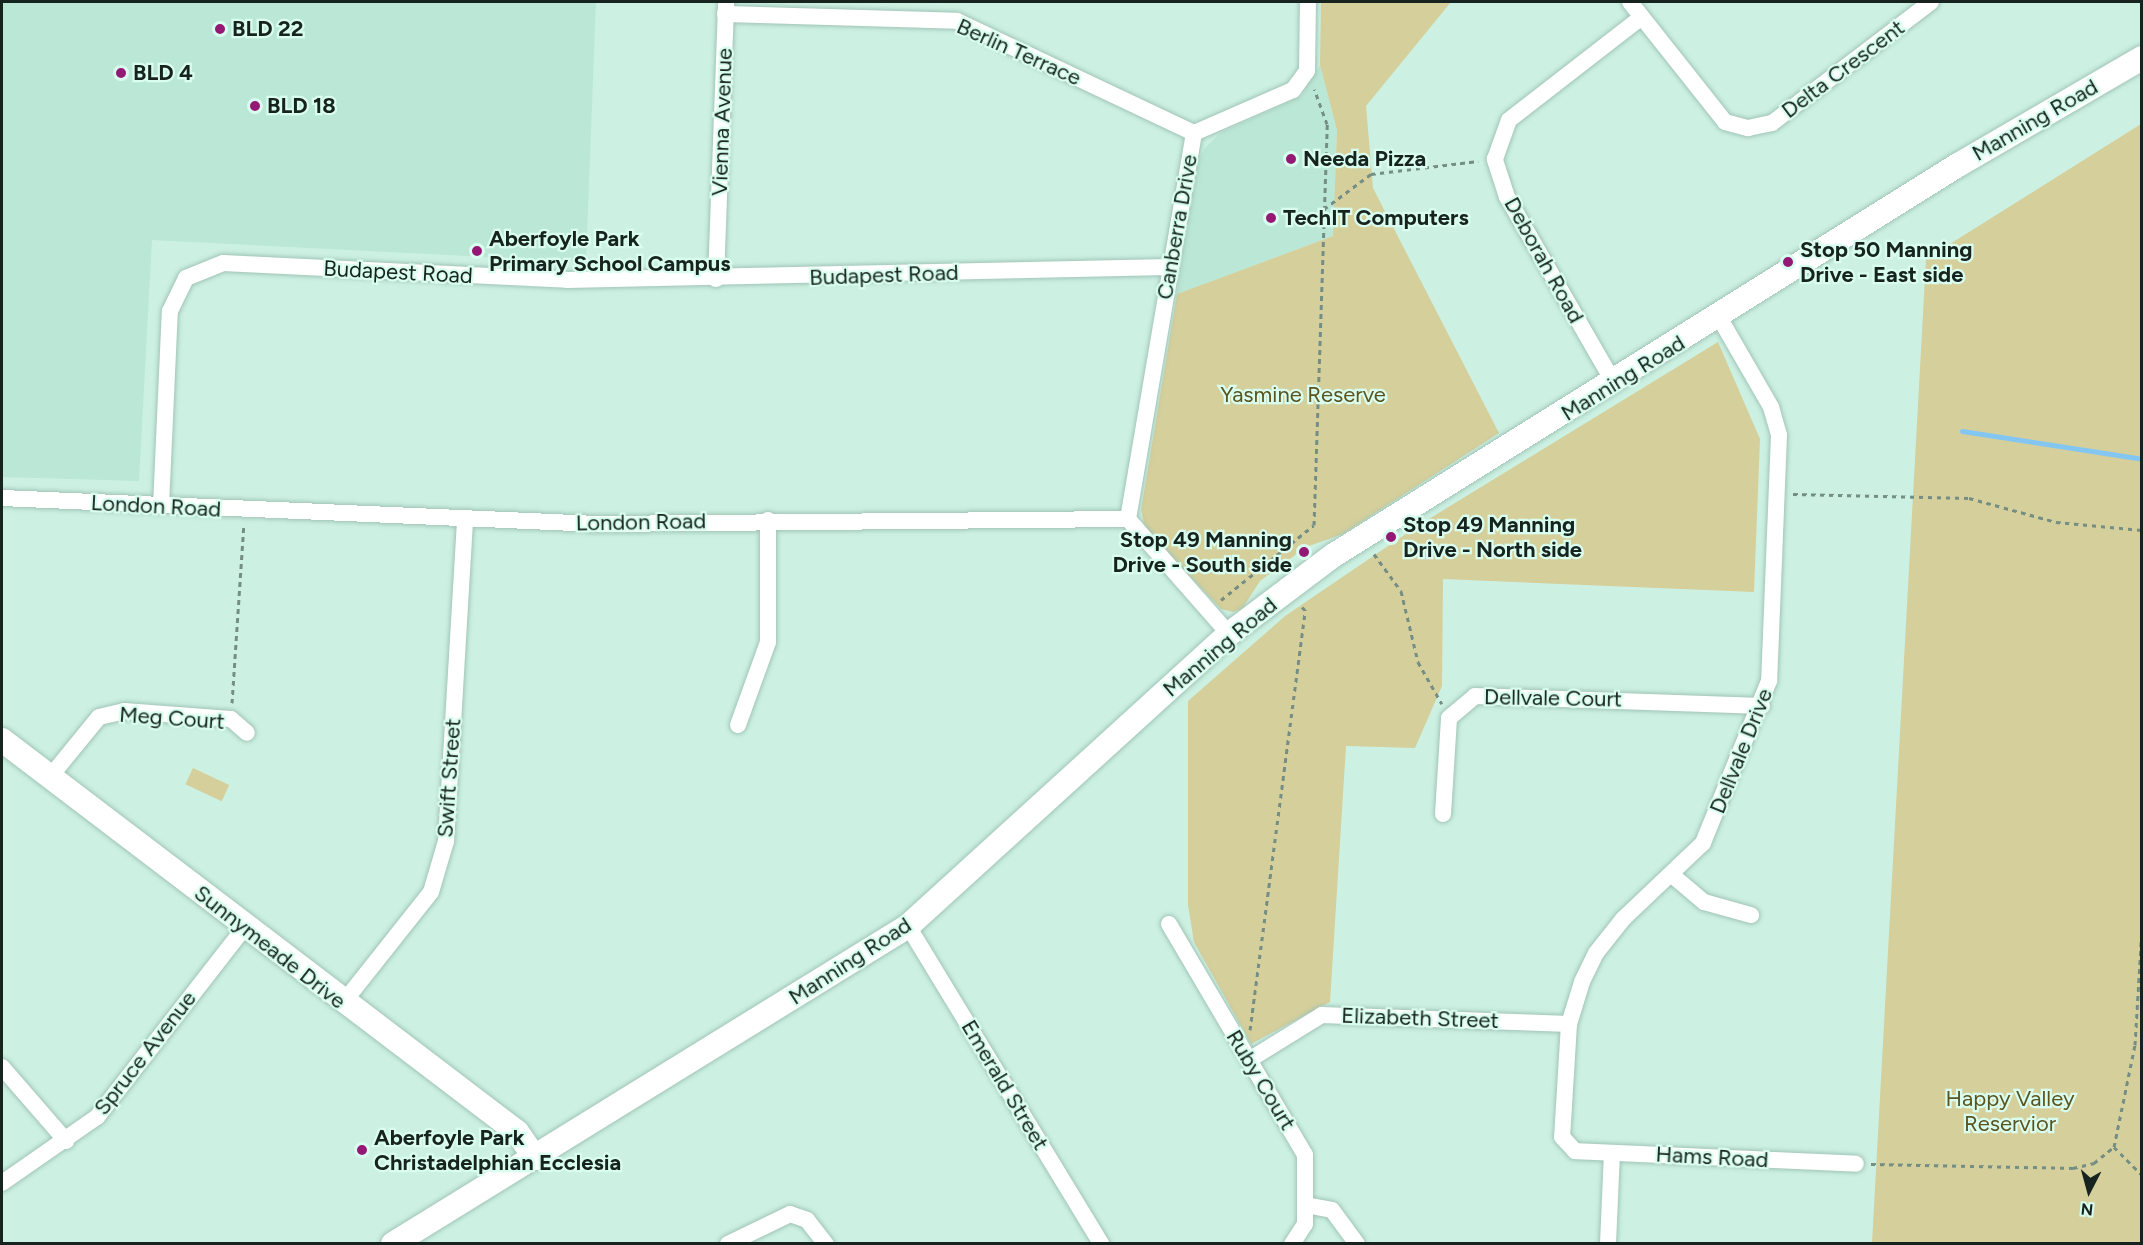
<!DOCTYPE html>
<style>
body{margin:0}
#map{position:relative;width:2143px;height:1245px;overflow:hidden;background:#ccf1e3;font-family:Figtree,sans-serif}
div>[style]{position:absolute}
.built>*{inset:0;background:#bbe7d6}
.green>*{inset:0;background:#d5cf9b;transform-origin:0 0}
.stream>*{height:5px;margin:-2.5px;padding:0 2.5px;transform-origin:2.5px;border-radius:2.5px;background:#84c6f2}
.path>*{height:3px;margin-top:-1.5px;transform-origin:0;background:repeating-linear-gradient(90deg,#748e84 0 4.5px,transparent 0 9px)}
.roads{filter:drop-shadow(0 0 2px #a1c4b7) drop-shadow(0 0 2px #a1c4b7)}
.street>*{height:16px;margin:-8px;padding:0 8px;transform-origin:8px;border-radius:8px;background:#fff}
.secondary>*{height:24px;margin:-12px;padding:0 12px;transform-origin:12px;border-radius:12px;background:#fff}
.dots>*{width:16px;height:16px;translate:-50% -50%;box-sizing:border-box;border:3px solid #d9fef0;border-radius:50%}
span{translate:-50% -50%;white-space:nowrap;text-align:center;line-height:1.15;-webkit-text-stroke:4.5px #d9fef0;paint-order:stroke}
.poi-label{font-size:22px;color:#16231e;font-weight:700}
.left{translate:0 -50%;text-align:left}
.right{translate:-100% -50%;text-align:right}
.street-label{font-size:22px;color:#16231e}
.park-label{font-size:22px;color:#5b541f}
.frame{position:absolute;inset:0;border:3px solid #16231e;pointer-events:none}
.north{position:absolute;left:2059px;top:1161px;width:60px;height:60px;-webkit-text-stroke:4px #d9fef0;paint-order:stroke;rotate:186deg;font-size:16px;font-weight:700;line-height:24px;text-align:center;color:#16231e}
.north::after{content:'';display:block;margin:auto;width:21px;height:27px;background:#16231e;clip-path:polygon(50% 0,100% 100%,50% 72%,0 100%)}
</style>
<div id="map">
<div class="built">
<div style="clip-path:polygon(2px 2px,596px 2px,586px 262px,152px 240px,139px 481px,2px 477px)"></div>
<div style="clip-path:polygon(1320px 65px,1337px 130px,1333px 236px,1177px 294px,1195px 170px,1204px 149px,1220px 133px,1302px 96px)"></div>
</div>
<div class="green">
<div style="clip-path:polygon(1321px 2px,1451px 2px,1366px 106px,1373px 188px,1499px 433px,1343px 534px,1306px 547px,1260px 581px,1242px 609px,1233px 612px,1221px 609px,1145px 529px,1141px 510px,1177px 294px,1333px 236px,1337px 130px,1320px 65px)"></div>
<div style="clip-path:polygon(2141px 124px,2141px 1243px,1872px 1243px,1926px 259px)"></div>
<div style="clip-path:polygon(1718px 342px,1760px 439px,1754px 592px,1443px 579px,1442px 686px,1415px 748px,1346px 746px,1330px 1002px,1251px 1044px,1194px 942px,1188px 905px,1188px 701px,1285px 616px,1419px 525px)"></div>
<div style="left:193px;top:768px;width:40px;height:18px;rotate:25deg"></div>
</div>
<div class="stream">
<div style="left:1962px;top:431px;width:182px;rotate:8.8deg"></div>
</div>
<div class="path">
<div style="left:1324px;top:209px;width:59px;rotate:-36.7deg"></div>
<div style="left:1371px;top:174px;width:108px;rotate:-6.9deg"></div>
<div style="left:1793px;top:494px;width:176px;rotate:1.3deg"></div>
<div style="left:1969px;top:498px;width:90px;rotate:15.4deg"></div>
<div style="left:2056px;top:522px;width:86px;rotate:5.3deg"></div>
<div style="left:1374px;top:554px;width:46px;rotate:53.9deg"></div>
<div style="left:1401px;top:591px;width:73px;rotate:76.5deg"></div>
<div style="left:1418px;top:662px;width:48px;rotate:60.3deg"></div>
<div style="left:1221px;top:600px;width:119px;rotate:-38.9deg"></div>
<div style="left:1314px;top:525px;width:401px;rotate:-88.1deg"></div>
<div style="left:1327px;top:124px;width:37px;rotate:-110deg"></div>
<div style="left:232px;top:703px;width:179px;rotate:-86.2deg"></div>
<div style="left:1250px;top:1030px;width:424px;rotate:-82.5deg"></div>
<div style="left:1305px;top:610px;width:7px;rotate:-135deg"></div>
<div style="left:2114px;top:1147px;width:40px;rotate:45deg"></div>
<div style="left:1871px;top:1164px;width:202px;rotate:1.1deg"></div>
<div style="left:2073px;top:1168px;width:22px;rotate:-13deg"></div>
<div style="left:2094px;top:1163px;width:26px;rotate:-39deg"></div>
<div style="left:2114px;top:1147px;width:104px;rotate:-78.4deg"></div>
<div style="left:2135px;top:1045px;width:118px;rotate:-86.6deg"></div>
</div>
<div class="roads">
<div class="street">
<div style="left:1630px;top:2px;width:153px;rotate:51.6deg"></div>
<div style="left:1725px;top:122px;width:24px;rotate:15deg"></div>
<div style="left:1748px;top:128px;width:25px;rotate:-12deg"></div>
<div style="left:1772px;top:123px;width:200px;rotate:-37.3deg"></div>
<div style="left:725px;top:14px;width:232px;rotate:1.7deg"></div>
<div style="left:957px;top:21px;width:262px;rotate:25.3deg"></div>
<div style="left:1194px;top:133px;width:108px;rotate:-23.5deg"></div>
<div style="left:1293px;top:90px;width:24px;rotate:-54deg"></div>
<div style="left:1307px;top:71px;width:69px;rotate:-89.2deg"></div>
<div style="left:716px;top:279px;width:277px;rotate:-87.9deg"></div>
<div style="left:1719px;top:317px;width:104px;rotate:60deg"></div>
<div style="left:1771px;top:407px;width:29px;rotate:74deg"></div>
<div style="left:1779px;top:435px;width:246px;rotate:92.3deg"></div>
<div style="left:1769px;top:681px;width:175px;rotate:112.2deg"></div>
<div style="left:1703px;top:843px;width:110px;rotate:136.5deg"></div>
<div style="left:1623px;top:919px;width:43px;rotate:128.5deg"></div>
<div style="left:1596px;top:953px;width:32px;rotate:116deg"></div>
<div style="left:1582px;top:982px;width:44px;rotate:107.2deg"></div>
<div style="left:1569px;top:1024px;width:113px;rotate:93.5deg"></div>
<div style="left:1562px;top:1137px;width:19px;rotate:47deg"></div>
<div style="left:1575px;top:1151px;width:281px;rotate:2.6deg"></div>
<div style="left:1614px;top:383px;width:215px;rotate:-119.9deg"></div>
<div style="left:1507px;top:197px;width:40px;rotate:-108deg"></div>
<div style="left:1495px;top:159px;width:41px;rotate:-70.3deg"></div>
<div style="left:1509px;top:120px;width:168px;rotate:-37.8deg"></div>
<div style="left:2px;top:498px;width:597px;rotate:2.5deg"></div>
<div style="left:598px;top:524px;width:530px;rotate:-0.54deg"></div>
<div style="left:1128px;top:519px;width:153px;rotate:48.7deg"></div>
<div style="left:161px;top:506px;width:195px;rotate:-87.4deg"></div>
<div style="left:170px;top:311px;width:37px;rotate:-64deg"></div>
<div style="left:186px;top:278px;width:40px;rotate:-22deg"></div>
<div style="left:223px;top:263px;width:344px;rotate:2.8deg"></div>
<div style="left:567px;top:280px;width:602px;rotate:-1.24deg"></div>
<div style="left:1128px;top:519px;width:392px;rotate:-80.3deg"></div>
<div style="left:738px;top:725px;width:88px;rotate:-70.1deg"></div>
<div style="left:768px;top:642px;width:122px;rotate:-90deg"></div>
<div style="left:50px;top:777px;width:77px;rotate:-50.8deg"></div>
<div style="left:99px;top:717px;width:26px;rotate:-13deg"></div>
<div style="left:124px;top:711px;width:107px;rotate:4.3deg"></div>
<div style="left:231px;top:719px;width:21px;rotate:41deg"></div>
<div style="left:1443px;top:814px;width:96px;rotate:-86.4deg"></div>
<div style="left:1449px;top:718px;width:34px;rotate:-40deg"></div>
<div style="left:1475px;top:696px;width:287px;rotate:2deg"></div>
<div style="left:1672px;top:875px;width:42px;rotate:40.2deg"></div>
<div style="left:1704px;top:902px;width:49px;rotate:15.5deg"></div>
<div style="left:1169px;top:924px;width:268px;rotate:59.5deg"></div>
<div style="left:1305px;top:1155px;width:69px;rotate:90deg"></div>
<div style="left:1305px;top:1224px;width:24px;rotate:123deg"></div>
<div style="left:908px;top:926px;width:372px;rotate:58.7deg"></div>
<div style="left:343px;top:1003px;width:142px;rotate:-51.6deg"></div>
<div style="left:431px;top:892px;width:53px;rotate:-73.6deg"></div>
<div style="left:446px;top:841px;width:322px;rotate:-86.6deg"></div>
<div style="left:1249px;top:1060px;width:86px;rotate:-31.7deg"></div>
<div style="left:1322px;top:1015px;width:247px;rotate:2.1deg"></div>
<div style="left:2px;top:1067px;width:98px;rotate:49.1deg"></div>
<div style="left:2px;top:1183px;width:116px;rotate:-34.8deg"></div>
<div style="left:97px;top:1117px;width:241px;rotate:-52.1deg"></div>
<div style="left:1306px;top:1205px;width:26px;rotate:11deg"></div>
<div style="left:1332px;top:1210px;width:42px;rotate:53.7deg"></div>
<div style="left:728px;top:1244px;width:69px;rotate:-25.8deg"></div>
<div style="left:790px;top:1214px;width:18px;rotate:19deg"></div>
<div style="left:807px;top:1220px;width:31px;rotate:52deg"></div>
<div style="left:1608px;top:1244px;width:91px;rotate:-87.5deg"></div>
</div>
<div class="secondary">
<div style="left:2px;top:740px;width:647px;rotate:37.28deg"></div>
<div style="left:517px;top:1132px;width:32px;rotate:55deg"></div>
<div style="left:393px;top:1244px;width:605px;rotate:-31.69deg"></div>
<div style="left:908px;top:926px;width:434px;rotate:-42.3deg"></div>
<div style="left:1229px;top:634px;width:131px;rotate:-37deg"></div>
<div style="left:1334px;top:555px;width:736px;rotate:-32.01deg"></div>
<div style="left:1958px;top:165px;width:213px;rotate:-30.2deg"></div>
</div>
</div>
<div class="dots">
<div style="left:220px;top:29px;background:#941975"></div>
<div style="left:121px;top:73px;background:#941975"></div>
<div style="left:255px;top:106px;background:#941975"></div>
<div style="left:1291px;top:159px;background:#941975"></div>
<div style="left:1271px;top:218px;background:#941975"></div>
<div style="left:477px;top:251px;background:#941975"></div>
<div style="left:1788px;top:262px;background:#941975"></div>
<div style="left:1391px;top:537px;background:#941975"></div>
<div style="left:1304px;top:552px;background:#941975"></div>
<div style="left:362px;top:1150px;background:#941975"></div>
</div>
<div class="poi-label">
<span class="left" style="left:232px;top:29px">BLD 22</span>
<span class="left" style="left:133px;top:73px">BLD 4</span>
<span class="left" style="left:267px;top:106px">BLD 18</span>
<span class="left" style="left:1303px;top:159px">Needa Pizza</span>
<span class="left" style="left:1283px;top:218px">TechIT Computers</span>
<span class="left" style="left:489px;top:251px">Aberfoyle Park<br>Primary School Campus</span>
<span class="left" style="left:1800px;top:262px">Stop 50 Manning<br>Drive - East side</span>
<span class="left" style="left:1403px;top:537px">Stop 49 Manning<br>Drive - North side</span>
<span class="right" style="left:1292px;top:552px">Stop 49 Manning<br>Drive - South side</span>
<span class="left" style="left:374px;top:1150px">Aberfoyle Park<br>Christadelphian Ecclesia</span>
</div>
<div class="street-label">
<span style="left:1019px;top:52px;rotate:24deg">Berlin Terrace</span>
<span style="left:1843px;top:69px;rotate:-37deg">Delta Crescent</span>
<span style="left:2035px;top:120px;rotate:-30deg">Manning Road</span>
<span style="left:722px;top:122px;rotate:-88deg">Vienna Avenue</span>
<span style="left:1177px;top:227px;rotate:-80deg">Canberra Drive</span>
<span style="left:1544px;top:260px;rotate:61deg">Deborah Road</span>
<span style="left:398px;top:272px;rotate:3deg">Budapest Road</span>
<span style="left:884px;top:275px;rotate:-2deg">Budapest Road</span>
<span style="left:1623px;top:378px;rotate:-32deg">Manning Road</span>
<span style="left:156px;top:506px;rotate:3deg">London Road</span>
<span style="left:641px;top:522px;rotate:-1deg">London Road</span>
<span style="left:1220px;top:647px;rotate:-40deg">Manning Road</span>
<span style="left:1553px;top:698px;rotate:1deg">Dellvale Court</span>
<span style="left:172px;top:718px;rotate:4deg">Meg Court</span>
<span style="left:1741px;top:751px;rotate:-68deg">Dellvale Drive</span>
<span style="left:449px;top:778px;rotate:-86deg">Swift Street</span>
<span style="left:270px;top:947px;rotate:38deg">Sunnymeade Drive</span>
<span style="left:850px;top:961px;rotate:-33deg">Manning Road</span>
<span style="left:1420px;top:1018px;rotate:2deg">Elizabeth Street</span>
<span style="left:145px;top:1053px;rotate:-52deg">Spruce Avenue</span>
<span style="left:1261px;top:1080px;rotate:59deg">Ruby Court</span>
<span style="left:1005px;top:1085px;rotate:59deg">Emerald Street</span>
<span style="left:1712px;top:1157px;rotate:3deg">Hams Road</span>
</div>
<div class="park-label">
<span style="left:1303px;top:395px">Yasmine Reserve</span>
<span style="left:2010px;top:1111px">Happy Valley<br>Reservior</span>
</div>
<div class="frame"></div>
<div class="north">N</div>
</div>
